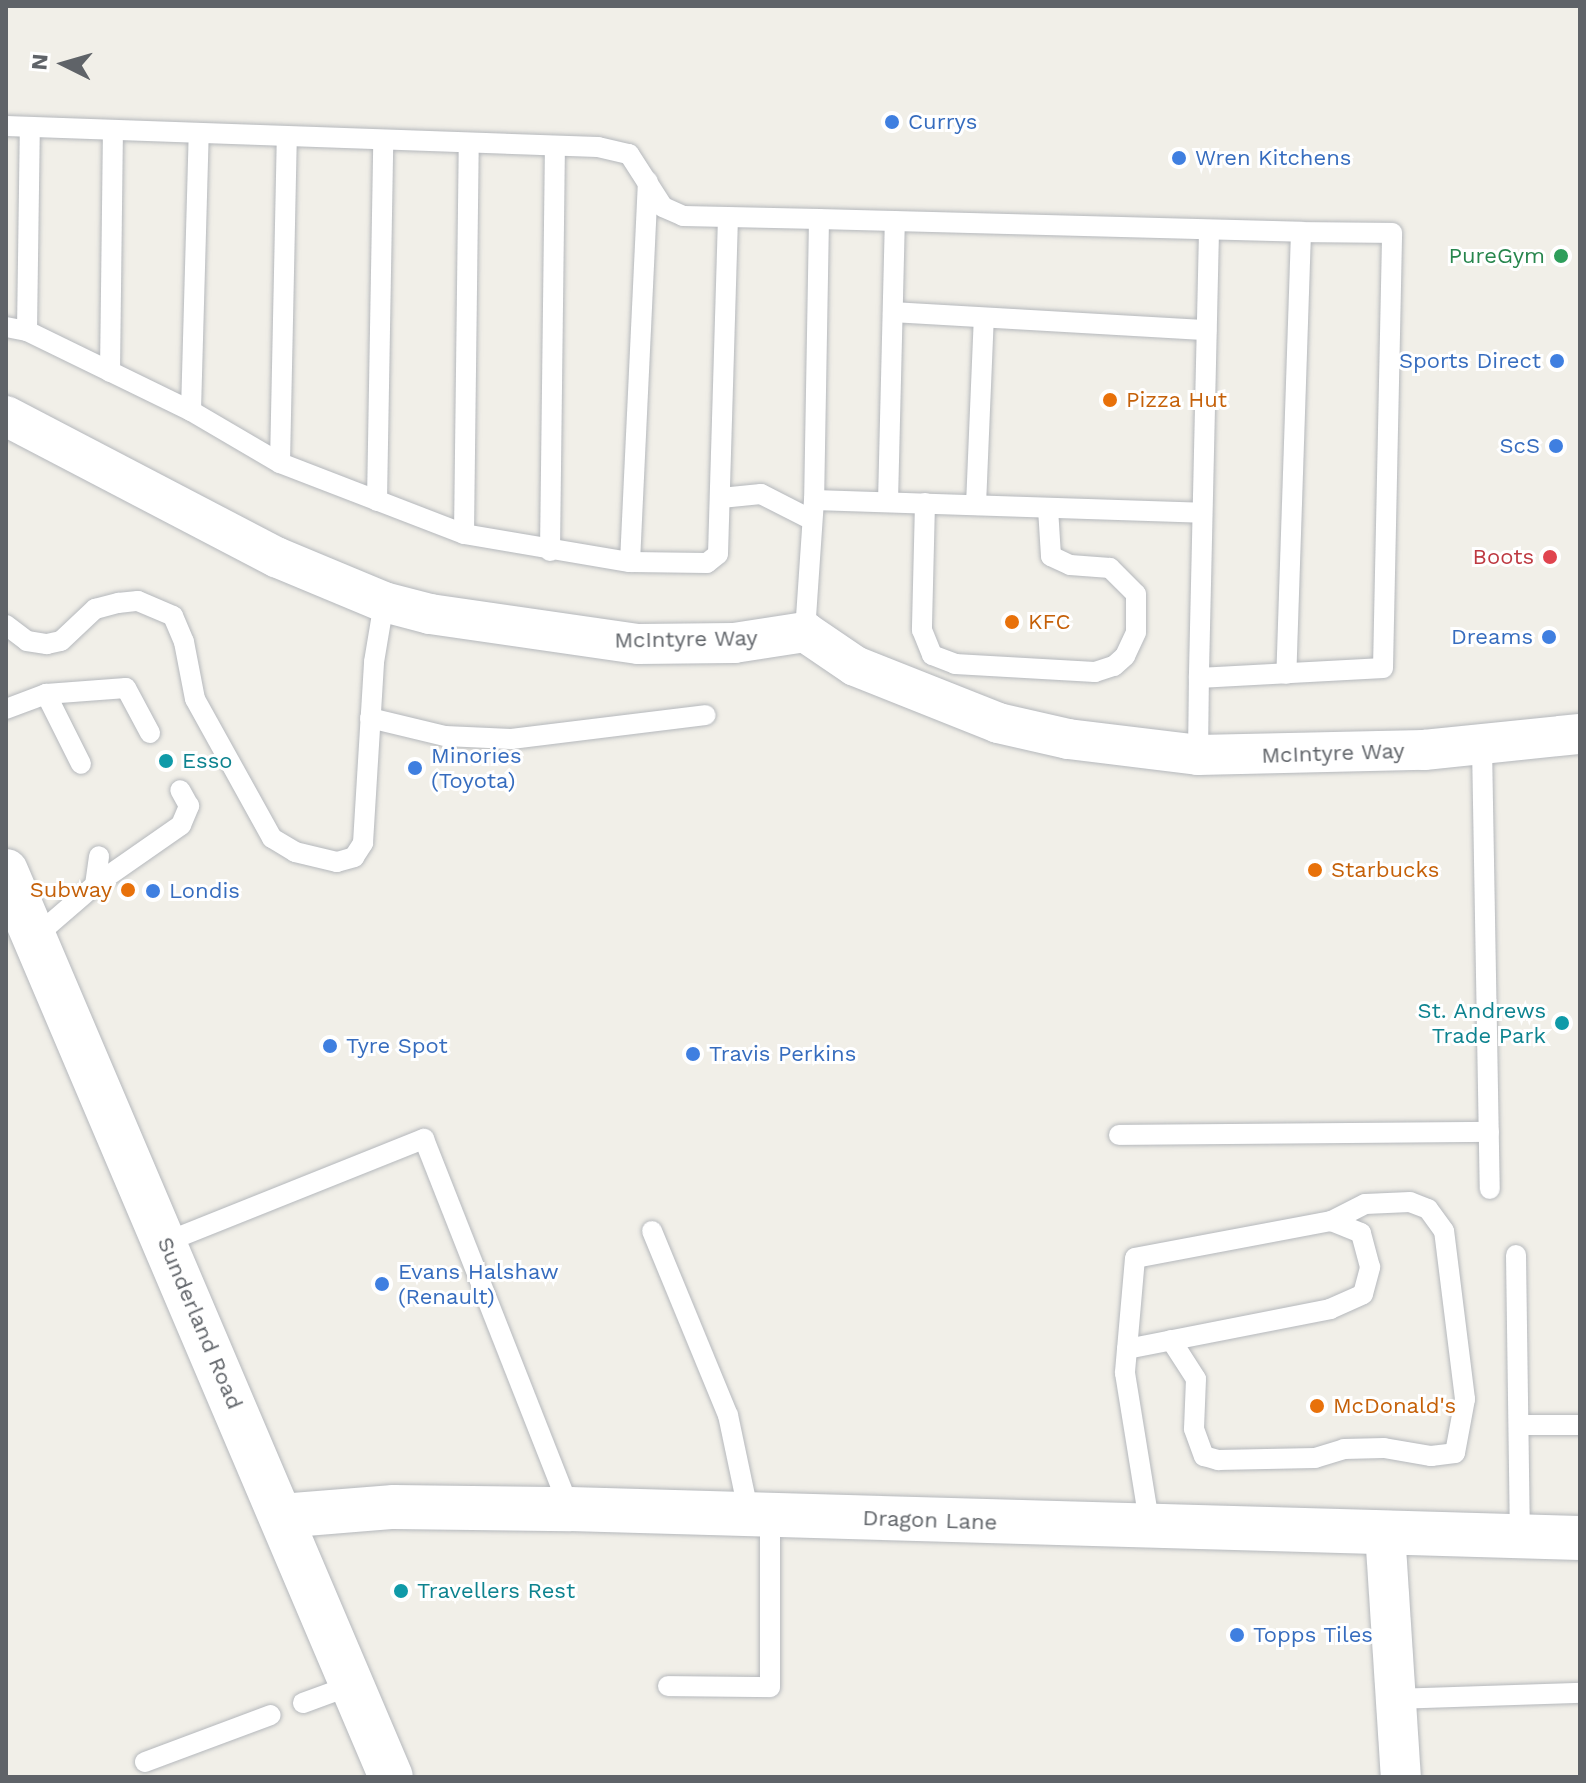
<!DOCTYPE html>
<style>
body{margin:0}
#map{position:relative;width:1586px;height:1783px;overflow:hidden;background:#f1efe8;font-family:"Work Sans",sans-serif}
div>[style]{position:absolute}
.roads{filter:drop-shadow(0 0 2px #b5b8bc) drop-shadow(0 0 2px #b5b8bc)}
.service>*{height:20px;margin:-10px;padding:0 10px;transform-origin:10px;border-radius:10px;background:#fff}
.minor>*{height:40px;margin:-20px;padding:0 20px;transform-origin:20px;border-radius:20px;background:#fff}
.tertiary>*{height:44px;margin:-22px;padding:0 22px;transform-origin:22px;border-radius:22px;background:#fff}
.dots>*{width:22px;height:22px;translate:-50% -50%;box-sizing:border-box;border:4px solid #fff;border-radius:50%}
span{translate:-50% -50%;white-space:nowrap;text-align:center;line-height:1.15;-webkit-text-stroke:6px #fff;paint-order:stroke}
.shop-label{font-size:22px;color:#366cbe}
.left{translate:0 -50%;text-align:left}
.right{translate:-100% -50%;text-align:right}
.leisure-label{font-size:22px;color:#27864d}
.food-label{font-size:22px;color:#c56008}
.health-label{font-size:22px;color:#be3a42}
.street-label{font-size:22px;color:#5f6368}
.culture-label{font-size:22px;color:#0d838f}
.frame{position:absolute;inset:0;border:8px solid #5f6368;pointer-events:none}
.north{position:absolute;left:24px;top:24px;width:80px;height:80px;-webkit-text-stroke:6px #fff;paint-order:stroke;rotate:275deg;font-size:22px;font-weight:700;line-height:32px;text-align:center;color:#5f6368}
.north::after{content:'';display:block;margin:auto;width:28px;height:36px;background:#5f6368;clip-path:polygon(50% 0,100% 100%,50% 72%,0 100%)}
</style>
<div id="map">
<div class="roads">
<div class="service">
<div style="left:6px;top:126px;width:592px;rotate:2.03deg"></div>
<div style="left:598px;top:147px;width:32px;rotate:13deg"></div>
<div style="left:629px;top:154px;width:63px;rotate:57.3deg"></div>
<div style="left:663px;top:207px;width:22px;rotate:24deg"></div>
<div style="left:683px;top:216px;width:136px;rotate:1.3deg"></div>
<div style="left:819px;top:219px;width:281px;rotate:91deg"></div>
<div style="left:814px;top:500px;width:132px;rotate:93.9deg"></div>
<div style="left:819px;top:219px;width:482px;rotate:1.5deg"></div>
<div style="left:1301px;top:232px;width:442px;rotate:91.9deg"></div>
<div style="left:1209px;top:231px;width:447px;rotate:91.3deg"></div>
<div style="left:1199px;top:678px;width:184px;rotate:-3.1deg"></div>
<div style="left:1383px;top:668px;width:435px;rotate:-88.8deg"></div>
<div style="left:1392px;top:233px;width:91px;rotate:-179.4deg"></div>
<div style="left:893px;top:312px;width:314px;rotate:3.3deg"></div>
<div style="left:6px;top:327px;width:21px;rotate:11deg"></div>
<div style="left:27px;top:331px;width:182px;rotate:26deg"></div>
<div style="left:191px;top:411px;width:103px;rotate:30.3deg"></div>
<div style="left:280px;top:463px;width:197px;rotate:21.1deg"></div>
<div style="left:464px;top:534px;width:168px;rotate:9.6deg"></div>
<div style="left:630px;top:562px;width:77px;rotate:0.7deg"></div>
<div style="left:707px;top:563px;width:14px;rotate:-39deg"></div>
<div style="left:718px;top:554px;width:337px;rotate:-88.3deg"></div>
<div style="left:27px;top:331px;width:204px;rotate:-89.2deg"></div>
<div style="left:110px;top:372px;width:242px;rotate:-89.3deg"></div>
<div style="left:191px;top:411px;width:278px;rotate:-88.4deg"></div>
<div style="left:280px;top:463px;width:326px;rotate:-88.8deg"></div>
<div style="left:721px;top:498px;width:40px;rotate:-5.7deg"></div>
<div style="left:761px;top:494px;width:57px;rotate:27deg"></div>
<div style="left:814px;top:500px;width:388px;rotate:1.9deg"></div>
<div style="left:377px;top:501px;width:361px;rotate:-89deg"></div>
<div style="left:888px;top:502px;width:281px;rotate:-88.6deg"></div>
<div style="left:925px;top:503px;width:127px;rotate:91.4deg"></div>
<div style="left:922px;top:630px;width:27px;rotate:68deg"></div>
<div style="left:932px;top:655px;width:25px;rotate:21deg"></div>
<div style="left:955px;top:664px;width:140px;rotate:3.3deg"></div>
<div style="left:1095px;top:672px;width:20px;rotate:-18deg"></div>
<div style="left:1114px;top:666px;width:15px;rotate:-42deg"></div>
<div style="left:1125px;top:656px;width:26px;rotate:-65deg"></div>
<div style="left:1136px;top:632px;width:38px;rotate:-90deg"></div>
<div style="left:1136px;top:594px;width:37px;rotate:-135deg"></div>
<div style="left:1110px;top:568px;width:40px;rotate:-175.7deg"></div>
<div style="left:1070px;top:565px;width:21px;rotate:-155deg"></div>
<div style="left:1051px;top:556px;width:48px;rotate:-93.6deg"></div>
<div style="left:976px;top:505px;width:187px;rotate:-87.6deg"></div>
<div style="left:464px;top:534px;width:391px;rotate:-89.3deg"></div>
<div style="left:550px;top:551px;width:405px;rotate:-89.3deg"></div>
<div style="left:630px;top:562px;width:381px;rotate:-87.3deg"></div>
<div style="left:6px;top:625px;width:26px;rotate:37deg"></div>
<div style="left:27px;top:641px;width:20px;rotate:9deg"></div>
<div style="left:47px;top:644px;width:14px;rotate:-12deg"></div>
<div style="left:61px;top:641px;width:47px;rotate:-43.3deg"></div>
<div style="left:95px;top:609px;width:24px;rotate:-15deg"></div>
<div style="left:118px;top:603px;width:20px;rotate:-6deg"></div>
<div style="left:138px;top:601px;width:38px;rotate:23deg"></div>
<div style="left:173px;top:616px;width:28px;rotate:67deg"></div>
<div style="left:184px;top:642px;width:58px;rotate:79.1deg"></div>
<div style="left:195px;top:699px;width:159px;rotate:61deg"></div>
<div style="left:272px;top:838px;width:27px;rotate:31deg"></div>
<div style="left:295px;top:852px;width:43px;rotate:13.4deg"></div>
<div style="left:337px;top:862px;width:18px;rotate:-16deg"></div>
<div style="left:354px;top:857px;width:17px;rotate:-57deg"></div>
<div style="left:363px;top:843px;width:181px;rotate:-86.5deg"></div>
<div style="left:374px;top:662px;width:61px;rotate:-80.5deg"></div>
<div style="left:46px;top:694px;width:80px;rotate:-4.3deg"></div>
<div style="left:126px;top:688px;width:51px;rotate:61.9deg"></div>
<div style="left:6px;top:709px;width:43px;rotate:-20.6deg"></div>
<div style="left:46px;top:694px;width:78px;rotate:63.4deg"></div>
<div style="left:370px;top:718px;width:77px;rotate:13.5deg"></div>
<div style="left:445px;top:736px;width:66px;rotate:2.6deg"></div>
<div style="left:511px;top:739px;width:196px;rotate:-7deg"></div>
<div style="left:1482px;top:746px;width:443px;rotate:89deg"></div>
<div style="left:1198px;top:755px;width:77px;rotate:-89.3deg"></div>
<div style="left:95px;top:885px;width:105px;rotate:-34.9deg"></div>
<div style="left:181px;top:825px;width:21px;rotate:-67deg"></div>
<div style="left:189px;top:806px;width:18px;rotate:-119deg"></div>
<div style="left:36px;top:936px;width:78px;rotate:-40.8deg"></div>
<div style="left:95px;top:885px;width:29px;rotate:-82deg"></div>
<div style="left:1119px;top:1135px;width:370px;rotate:-0.5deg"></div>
<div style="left:652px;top:1231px;width:199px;rotate:67.6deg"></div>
<div style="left:728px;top:1415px;width:102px;rotate:78.1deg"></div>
<div style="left:166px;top:1242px;width:278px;rotate:-21.8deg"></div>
<div style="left:424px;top:1139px;width:398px;rotate:68.5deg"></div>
<div style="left:1516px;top:1255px;width:281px;rotate:89.2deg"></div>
<div style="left:1171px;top:1340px;width:46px;rotate:57.3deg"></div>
<div style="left:1196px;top:1379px;width:50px;rotate:92.3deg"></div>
<div style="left:1194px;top:1429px;width:29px;rotate:70deg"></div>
<div style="left:1204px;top:1456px;width:15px;rotate:16deg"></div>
<div style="left:1218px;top:1460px;width:97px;rotate:-1.2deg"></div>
<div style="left:1315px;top:1458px;width:30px;rotate:-17deg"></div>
<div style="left:1344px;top:1449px;width:40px;rotate:-1.4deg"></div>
<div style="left:1384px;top:1448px;width:48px;rotate:9.7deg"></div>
<div style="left:1431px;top:1456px;width:24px;rotate:-7deg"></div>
<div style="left:1455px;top:1453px;width:55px;rotate:-79.5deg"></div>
<div style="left:1465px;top:1399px;width:169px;rotate:-97.1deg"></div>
<div style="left:1444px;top:1231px;width:27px;rotate:-126deg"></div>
<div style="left:1428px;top:1209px;width:19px;rotate:-159deg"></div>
<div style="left:1410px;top:1202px;width:45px;rotate:177.5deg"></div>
<div style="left:1365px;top:1204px;width:38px;rotate:153deg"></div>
<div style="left:1127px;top:1349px;width:207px;rotate:-11.1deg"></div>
<div style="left:1330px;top:1309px;width:36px;rotate:-24deg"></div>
<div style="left:1363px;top:1294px;width:28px;rotate:-75deg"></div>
<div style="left:1370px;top:1267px;width:35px;rotate:-105deg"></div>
<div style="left:1361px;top:1233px;width:32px;rotate:-158deg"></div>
<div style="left:1331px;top:1221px;width:199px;rotate:169.3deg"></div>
<div style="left:1135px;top:1258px;width:91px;rotate:95deg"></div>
<div style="left:1127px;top:1349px;width:24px;rotate:95deg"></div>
<div style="left:1125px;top:1373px;width:156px;rotate:80.8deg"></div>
<div style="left:1520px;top:1425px;width:60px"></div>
<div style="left:668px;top:1686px;width:102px;rotate:0.6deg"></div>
<div style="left:770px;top:1687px;width:172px;rotate:-90deg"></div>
<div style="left:1396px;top:1699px;width:184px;rotate:-1.9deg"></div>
<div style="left:303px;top:1703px;width:52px;rotate:-20.2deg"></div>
<div style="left:145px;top:1762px;width:134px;rotate:-20.5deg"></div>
</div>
<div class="minor">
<div style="left:6px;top:416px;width:305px;rotate:27.6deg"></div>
<div style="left:276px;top:557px;width:117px;rotate:22.6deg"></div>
<div style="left:384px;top:602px;width:48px;rotate:14.6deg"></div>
<div style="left:430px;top:614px;width:210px;rotate:8.2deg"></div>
<div style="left:638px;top:644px;width:96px;rotate:-0.6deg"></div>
<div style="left:734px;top:643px;width:72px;rotate:-8.8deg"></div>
<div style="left:805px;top:632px;width:60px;rotate:34.2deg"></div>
<div style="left:855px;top:666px;width:154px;rotate:21.7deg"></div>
<div style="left:998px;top:723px;width:72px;rotate:12.9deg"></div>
<div style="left:1068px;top:739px;width:131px;rotate:7deg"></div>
<div style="left:1198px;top:755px;width:226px;rotate:-1.3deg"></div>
<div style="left:1424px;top:750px;width:157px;rotate:-5.9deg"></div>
<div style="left:1385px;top:1532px;width:246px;rotate:86.3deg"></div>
</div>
<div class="tertiary">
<div style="left:6px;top:871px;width:984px;rotate:66.98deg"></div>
<div style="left:281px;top:1516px;width:113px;rotate:-4.6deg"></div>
<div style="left:394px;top:1507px;width:176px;rotate:0.7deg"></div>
<div style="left:570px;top:1509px;width:1010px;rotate:1.64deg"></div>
</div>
</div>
<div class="dots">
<div style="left:892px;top:122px;background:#3f7fe0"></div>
<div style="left:1179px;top:158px;background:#3f7fe0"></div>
<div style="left:1561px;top:256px;background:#2e9e5b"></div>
<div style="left:1557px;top:361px;background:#3f7fe0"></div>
<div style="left:1110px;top:400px;background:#e8710a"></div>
<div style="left:1556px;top:446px;background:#3f7fe0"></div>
<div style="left:1550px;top:557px;background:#e0444e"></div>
<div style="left:1012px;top:622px;background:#e8710a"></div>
<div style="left:1549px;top:637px;background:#3f7fe0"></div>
<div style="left:166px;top:761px;background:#0f9aa8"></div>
<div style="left:415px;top:768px;background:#3f7fe0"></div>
<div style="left:1315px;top:870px;background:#e8710a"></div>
<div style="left:128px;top:890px;background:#e8710a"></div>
<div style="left:153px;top:891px;background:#3f7fe0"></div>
<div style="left:1562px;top:1023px;background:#0f9aa8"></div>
<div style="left:330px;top:1046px;background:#3f7fe0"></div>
<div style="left:693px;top:1054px;background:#3f7fe0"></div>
<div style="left:382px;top:1284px;background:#3f7fe0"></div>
<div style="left:1317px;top:1406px;background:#e8710a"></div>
<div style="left:401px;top:1591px;background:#0f9aa8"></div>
<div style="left:1237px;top:1635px;background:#3f7fe0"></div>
</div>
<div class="shop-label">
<span class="left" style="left:908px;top:122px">Currys</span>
<span class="left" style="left:1195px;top:158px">Wren Kitchens</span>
<span class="right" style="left:1541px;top:361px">Sports Direct</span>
<span class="right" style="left:1540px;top:446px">ScS</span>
<span class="right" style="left:1533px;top:637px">Dreams</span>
<span class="left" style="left:431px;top:768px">Minories<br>(Toyota)</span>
<span class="left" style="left:169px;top:891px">Londis</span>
<span class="left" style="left:346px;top:1046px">Tyre Spot</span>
<span class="left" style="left:709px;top:1054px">Travis Perkins</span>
<span class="left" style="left:398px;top:1284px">Evans Halshaw<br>(Renault)</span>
<span class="left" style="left:1253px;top:1635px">Topps Tiles</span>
</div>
<div class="leisure-label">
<span class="right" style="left:1545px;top:256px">PureGym</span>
</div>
<div class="food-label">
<span class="left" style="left:1126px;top:400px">Pizza Hut</span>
<span class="left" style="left:1028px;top:622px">KFC</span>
<span class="left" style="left:1331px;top:870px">Starbucks</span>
<span class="right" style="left:112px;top:890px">Subway</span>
<span class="left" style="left:1333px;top:1406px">McDonald's</span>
</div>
<div class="health-label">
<span class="right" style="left:1534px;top:557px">Boots</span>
</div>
<div class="street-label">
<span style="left:686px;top:639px;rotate:-1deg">McIntyre Way</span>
<span style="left:1333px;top:753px;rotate:-2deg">McIntyre Way</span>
<span style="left:200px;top:1323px;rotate:67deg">Sunderland Road</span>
<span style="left:930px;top:1520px;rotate:2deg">Dragon Lane</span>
</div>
<div class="culture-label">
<span class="left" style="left:182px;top:761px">Esso</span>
<span class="right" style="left:1546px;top:1023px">St. Andrews<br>Trade Park</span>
<span class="left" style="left:417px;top:1591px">Travellers Rest</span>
</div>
<div class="frame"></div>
<div class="north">N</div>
</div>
